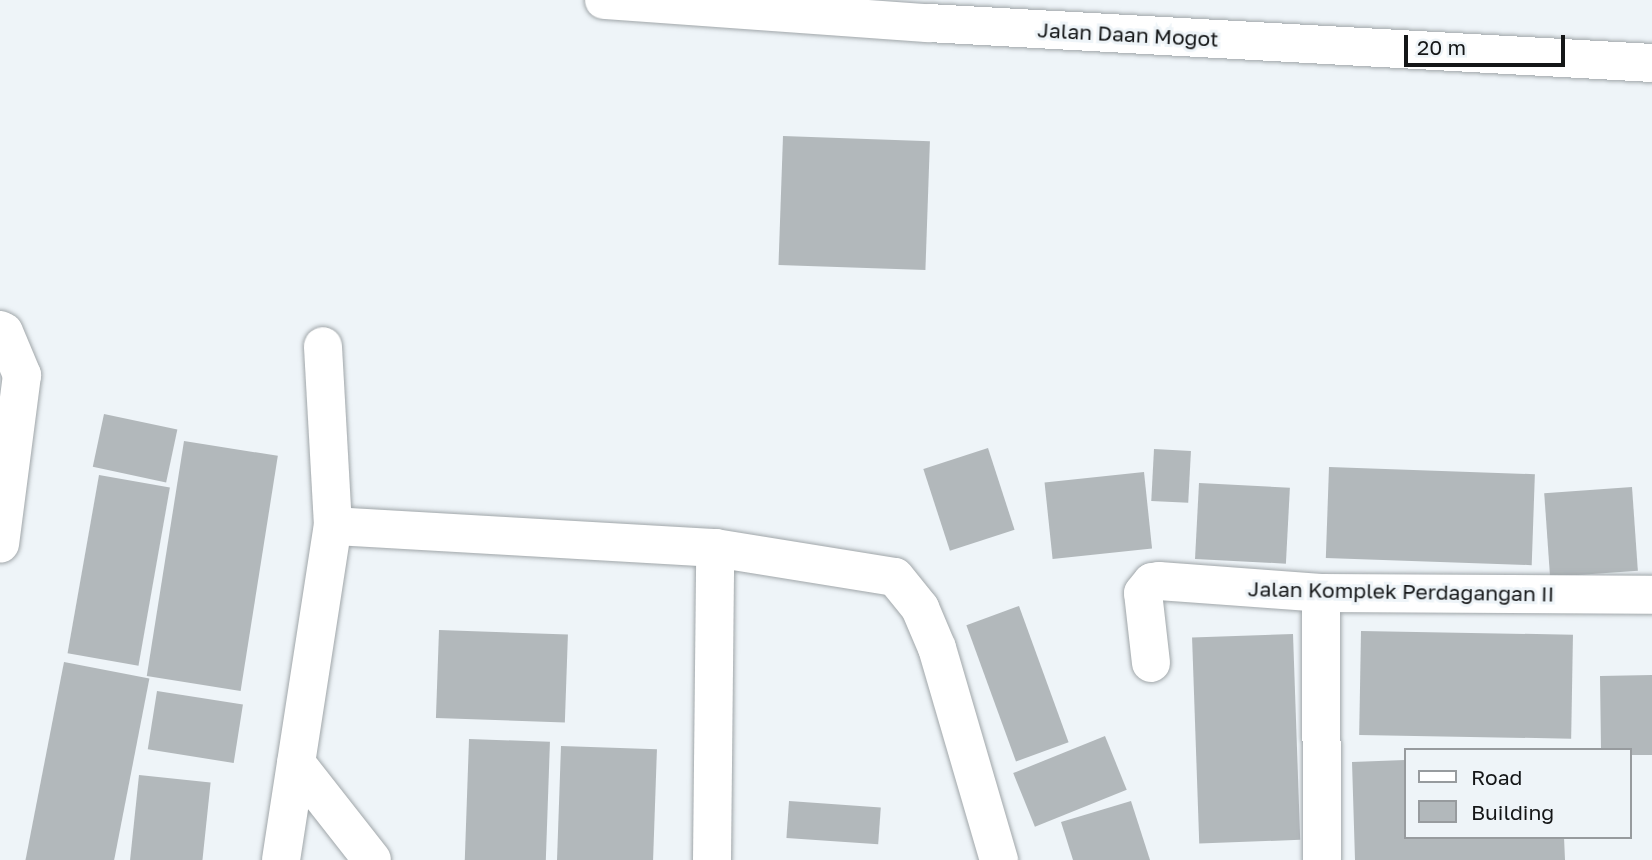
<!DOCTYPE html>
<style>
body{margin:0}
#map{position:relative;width:1652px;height:860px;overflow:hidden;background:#eef4f8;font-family:"Golos Text",sans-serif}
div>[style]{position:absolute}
.building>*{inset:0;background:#b2b8bb;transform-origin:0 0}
.roads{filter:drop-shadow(0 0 2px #a0a6a9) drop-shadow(0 0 2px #a0a6a9)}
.minor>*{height:38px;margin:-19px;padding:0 19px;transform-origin:19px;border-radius:19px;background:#fff}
span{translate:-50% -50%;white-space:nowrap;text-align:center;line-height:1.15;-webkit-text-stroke:6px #eef4f8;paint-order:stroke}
.street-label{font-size:21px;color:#141617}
.legend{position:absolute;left:1404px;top:748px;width:228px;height:91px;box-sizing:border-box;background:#eef4f8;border:2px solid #979b9e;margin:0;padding:9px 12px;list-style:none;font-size:21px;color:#141617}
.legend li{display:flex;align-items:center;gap:14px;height:35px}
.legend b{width:35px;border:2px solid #979b9e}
.scale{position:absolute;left:1404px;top:35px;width:161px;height:32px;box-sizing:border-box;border:4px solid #141617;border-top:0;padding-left:9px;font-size:21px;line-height:24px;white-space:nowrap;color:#141617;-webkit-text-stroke:5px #eef4f8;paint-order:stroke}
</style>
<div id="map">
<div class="building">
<div style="left:783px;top:136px;width:147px;height:129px;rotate:2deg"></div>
<div style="left:104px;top:414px;width:75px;height:54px;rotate:12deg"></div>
<div style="left:184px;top:441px;width:95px;height:238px;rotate:9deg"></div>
<div style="left:988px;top:448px;width:86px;height:68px;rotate:72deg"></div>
<div style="left:1154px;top:449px;width:37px;height:52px;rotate:3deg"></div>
<div style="left:1329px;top:467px;width:206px;height:91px;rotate:2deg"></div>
<div style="left:1144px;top:472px;width:77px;height:100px;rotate:84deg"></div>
<div style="left:99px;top:475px;width:72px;height:181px;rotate:10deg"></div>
<div style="left:1199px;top:483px;width:91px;height:76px;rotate:3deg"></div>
<div style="left:1632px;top:487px;width:84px;height:88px;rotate:86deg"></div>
<div style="left:1019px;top:606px;width:145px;height:56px;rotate:70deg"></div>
<div style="left:439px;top:630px;width:129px;height:88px;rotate:2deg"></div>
<div style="left:1361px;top:631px;width:212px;height:104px;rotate:1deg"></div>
<div style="left:1293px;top:634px;width:206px;height:101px;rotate:88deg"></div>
<div style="left:64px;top:662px;width:87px;height:202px;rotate:11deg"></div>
<div style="clip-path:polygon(1652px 675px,1652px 755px,1629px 755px,1629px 750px,1601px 750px,1600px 676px)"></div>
<div style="left:157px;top:691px;width:87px;height:59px;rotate:9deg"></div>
<div style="left:1105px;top:736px;width:58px;height:99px;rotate:68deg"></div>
<div style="left:469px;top:739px;width:81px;height:121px;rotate:2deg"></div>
<div style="left:561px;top:746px;width:96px;height:114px;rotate:2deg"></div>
<div style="clip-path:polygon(1405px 760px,1405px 837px,1564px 837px,1565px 860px,1355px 860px,1352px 762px)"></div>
<div style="left:139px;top:775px;width:72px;height:86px;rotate:6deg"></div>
<div style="left:789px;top:801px;width:92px;height:37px;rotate:4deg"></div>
<div style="clip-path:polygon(1131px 801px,1150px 860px,1073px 860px,1061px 822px)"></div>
</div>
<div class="roads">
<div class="minor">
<div style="left:604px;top:0;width:325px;rotate:4.1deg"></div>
<div style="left:928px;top:23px;width:725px;rotate:3.16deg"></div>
<div style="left:0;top:330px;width:4px;rotate:27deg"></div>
<div style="left:4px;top:332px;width:47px;rotate:67.3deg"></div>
<div style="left:22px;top:375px;width:170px;rotate:97.4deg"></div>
<div style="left:333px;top:526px;width:383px;rotate:3.3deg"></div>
<div style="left:715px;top:548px;width:182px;rotate:9.2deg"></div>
<div style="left:895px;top:577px;width:40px;rotate:51deg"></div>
<div style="left:920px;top:608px;width:43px;rotate:67deg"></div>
<div style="left:937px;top:648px;width:221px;rotate:73.7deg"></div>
<div style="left:1321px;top:593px;width:267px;rotate:89.8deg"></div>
<div style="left:1151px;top:663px;width:70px;rotate:-96.5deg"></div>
<div style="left:1143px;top:593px;width:14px;rotate:-51deg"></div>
<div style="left:1152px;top:582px;width:7px;rotate:-8deg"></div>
<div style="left:1159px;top:581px;width:162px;rotate:4.2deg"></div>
<div style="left:1321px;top:593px;width:331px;rotate:0.3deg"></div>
<div style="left:296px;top:763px;width:123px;rotate:51.9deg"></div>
<div style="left:281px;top:860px;width:338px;rotate:-81.2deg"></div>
<div style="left:333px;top:526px;width:180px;rotate:-93.2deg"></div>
<div style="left:712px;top:860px;width:312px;rotate:-89.4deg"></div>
</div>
</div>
<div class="street-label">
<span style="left:1128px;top:34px;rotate:3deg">Jalan Daan Mogot</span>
<span style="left:1401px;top:591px;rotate:1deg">Jalan Komplek Perdagangan II</span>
</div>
<ul class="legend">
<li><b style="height:9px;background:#fff"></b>Road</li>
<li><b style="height:19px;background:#b2b8bb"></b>Building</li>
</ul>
<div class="scale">20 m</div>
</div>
